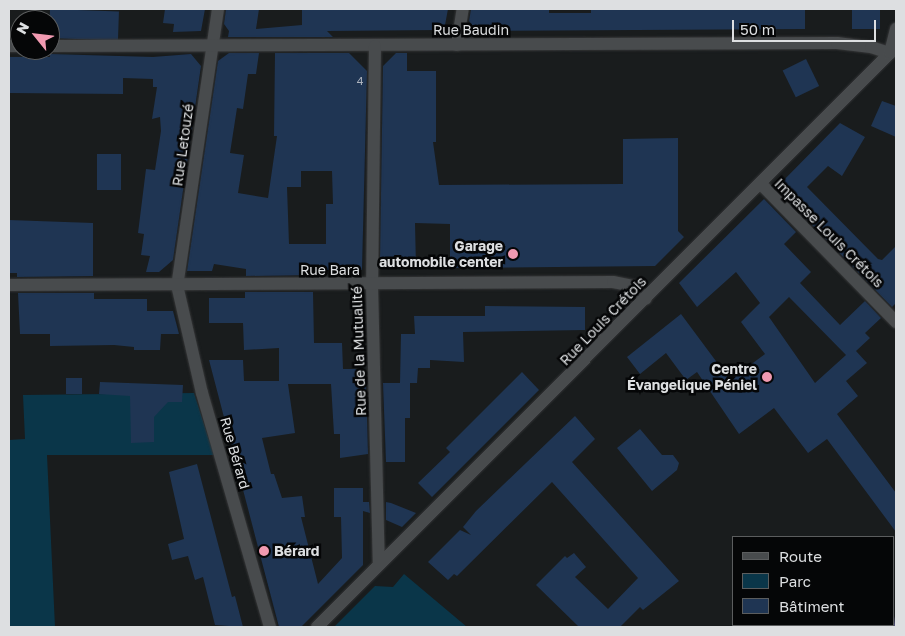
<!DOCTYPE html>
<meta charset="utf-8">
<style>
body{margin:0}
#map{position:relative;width:905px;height:636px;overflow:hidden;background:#191c1d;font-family:"Golos Text",sans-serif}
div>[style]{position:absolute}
.green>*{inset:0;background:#0a3649}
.water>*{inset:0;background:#535379}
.building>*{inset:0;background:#1f3553;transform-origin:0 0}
.roads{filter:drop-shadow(0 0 1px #353637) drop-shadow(0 0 1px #353637)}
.minor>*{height:12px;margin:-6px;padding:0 6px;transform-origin:6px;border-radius:6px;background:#484b4d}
.dots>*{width:14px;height:14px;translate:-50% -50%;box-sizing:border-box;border:2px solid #050607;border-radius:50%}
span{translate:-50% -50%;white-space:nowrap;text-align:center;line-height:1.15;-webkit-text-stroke:5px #050607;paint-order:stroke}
.number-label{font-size:11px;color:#aeb4be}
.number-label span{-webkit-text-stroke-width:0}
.street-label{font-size:14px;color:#dddfe1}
.poi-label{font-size:14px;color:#dddfe1;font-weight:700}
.right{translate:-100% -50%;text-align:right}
.left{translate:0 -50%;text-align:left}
.frame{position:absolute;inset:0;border:10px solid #dddfe1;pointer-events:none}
.legend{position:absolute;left:732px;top:536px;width:162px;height:90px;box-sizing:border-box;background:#050607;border:1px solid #5b5d5e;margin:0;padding:6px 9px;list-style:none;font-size:15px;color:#dddfe1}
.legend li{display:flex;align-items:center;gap:10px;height:25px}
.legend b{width:25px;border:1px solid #5b5d5e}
.north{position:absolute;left:10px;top:10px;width:50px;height:50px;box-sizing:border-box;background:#050607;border:1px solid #5b5d5e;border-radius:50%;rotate:299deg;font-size:14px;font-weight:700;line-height:20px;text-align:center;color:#dddfe1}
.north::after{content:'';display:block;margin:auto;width:18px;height:22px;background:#f19ab1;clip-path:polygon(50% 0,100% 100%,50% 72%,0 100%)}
.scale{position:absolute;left:732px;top:20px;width:144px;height:22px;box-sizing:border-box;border:2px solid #dddfe1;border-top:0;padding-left:6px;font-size:15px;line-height:18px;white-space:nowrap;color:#dddfe1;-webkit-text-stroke:4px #050607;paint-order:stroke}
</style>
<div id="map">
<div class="green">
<div style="clip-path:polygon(194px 393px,214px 455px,47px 455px,55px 627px,9px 627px,9px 440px,25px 439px,23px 395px)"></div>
<div style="clip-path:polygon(404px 574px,467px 627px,334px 627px,375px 586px,393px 587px)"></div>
</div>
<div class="water">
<div style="clip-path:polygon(896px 607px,896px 627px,858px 627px,894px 625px)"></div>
</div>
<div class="building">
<div style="left:50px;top:9px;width:69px;height:29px;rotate:2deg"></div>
<div style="clip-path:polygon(165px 9px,205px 9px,201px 31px,173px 32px,174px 24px,163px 23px)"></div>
<div style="clip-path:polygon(226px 9px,259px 9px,256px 29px,302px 25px,302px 9px,448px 9px,445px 25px,439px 30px,327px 31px,333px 37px,228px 37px,229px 31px,224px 24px)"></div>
<div style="clip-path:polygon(471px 9px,549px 9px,549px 13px,591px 13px,591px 9px,805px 9px,805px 29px,477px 31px,469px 21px)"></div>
<div style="left:852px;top:9px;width:28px;height:20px"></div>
<div style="clip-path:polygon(evenodd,229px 53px,259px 53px,256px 74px,248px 74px,243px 109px,237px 108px,230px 153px,244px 155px,238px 193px,268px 198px,277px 136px,274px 136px,275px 53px,349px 53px,367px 71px,362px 270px,313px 270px,313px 275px,246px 276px,246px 269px,214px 264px,212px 271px,187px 271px,218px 61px,229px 53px,301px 171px,332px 171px,333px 204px,326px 204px,326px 244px,289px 244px,287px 187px,301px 187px,301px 171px)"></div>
<div style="clip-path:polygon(396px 53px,407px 53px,407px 71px,436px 71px,436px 142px,433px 142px,439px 185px,623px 184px,623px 139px,678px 138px,678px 231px,684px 237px,655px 266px,450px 268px,450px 224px,415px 223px,416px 267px,391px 267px,380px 257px,383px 66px)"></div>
<div style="clip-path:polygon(50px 54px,153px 57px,191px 54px,201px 66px,173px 260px,159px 272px,146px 272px,150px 256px,141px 255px,144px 234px,138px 233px,146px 169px,155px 170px,161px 131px,160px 117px,152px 119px,157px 87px,153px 87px,153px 79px,123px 78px,123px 94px,9px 93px,9px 57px,50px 57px)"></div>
<div style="left:806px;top:59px;width:30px;height:26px;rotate:64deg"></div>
<div style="clip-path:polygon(882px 101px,896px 106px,896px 137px,871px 126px)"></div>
<div style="clip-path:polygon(840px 123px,865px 137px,842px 176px,828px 166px,807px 187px,878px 259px,882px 260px,896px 246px,896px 303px,892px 307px,776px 188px)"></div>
<div style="left:121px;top:154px;width:36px;height:24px;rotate:90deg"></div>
<div style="clip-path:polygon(evenodd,764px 199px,796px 232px,784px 244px,811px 272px,800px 283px,840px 325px,865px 301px,881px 318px,865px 333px,870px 338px,856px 351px,867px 363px,846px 381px,858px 396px,837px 414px,896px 493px,896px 532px,827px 439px,808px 453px,774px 408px,739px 434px,697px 372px,686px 380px,666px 353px,640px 374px,627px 357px,681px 314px,730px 380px,765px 354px,741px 322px,760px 303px,736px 272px,697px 307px,679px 283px,764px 199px,789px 297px,846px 355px,815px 383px,769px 317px,789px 297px)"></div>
<div style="clip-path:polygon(9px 220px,93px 223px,93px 276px,17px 277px,17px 273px,9px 273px)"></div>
<div style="clip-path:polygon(245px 292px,313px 292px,314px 343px,342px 343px,343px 369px,362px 369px,362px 383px,366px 383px,368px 454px,340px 458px,340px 434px,334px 434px,331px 384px,288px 384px,295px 433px,262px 438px,271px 474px,274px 474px,282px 498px,302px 496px,305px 517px,301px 517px,318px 584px,342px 558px,341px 517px,334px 517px,334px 488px,363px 488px,363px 502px,369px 502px,370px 513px,363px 511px,363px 565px,301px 627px,279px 627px,209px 360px,243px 360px,244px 381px,279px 381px,279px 348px,244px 350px,243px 323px,209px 323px,209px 298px,245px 298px)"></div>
<div style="clip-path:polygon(18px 293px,94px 293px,94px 299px,147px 299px,147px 311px,173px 311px,179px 334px,161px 334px,160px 350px,134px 350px,134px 347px,114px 345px,50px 346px,50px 334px,20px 334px)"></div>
<div style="clip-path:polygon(485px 306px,585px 307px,585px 330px,463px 332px,464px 362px,430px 360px,430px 368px,418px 368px,417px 383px,400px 383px,401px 334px,415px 334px,414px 316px,485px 316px)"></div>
<div style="clip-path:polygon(522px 372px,539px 390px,432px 497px,418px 483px,450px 452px,446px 448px)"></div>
<div style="left:66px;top:378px;width:16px;height:16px"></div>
<div style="clip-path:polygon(100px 382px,183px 385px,182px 402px,168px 402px,154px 417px,154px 442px,131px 443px,130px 396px,99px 394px)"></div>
<div style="clip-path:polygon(383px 383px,410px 383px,410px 418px,405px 418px,405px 462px,386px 462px)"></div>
<div style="clip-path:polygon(575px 416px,595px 439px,572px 462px,679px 581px,643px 610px,640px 607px,620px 627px,579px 627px,536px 585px,565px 556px,567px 558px,574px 553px,586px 567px,575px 577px,608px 609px,638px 578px,552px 482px,457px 576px,454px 574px,448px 580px,428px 562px,460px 530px,471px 535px,463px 527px,476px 511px)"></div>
<div style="clip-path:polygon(640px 429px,662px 455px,673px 455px,679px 463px,677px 470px,652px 491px,617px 448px)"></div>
<div style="clip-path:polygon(197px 464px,232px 597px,235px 596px,243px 627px,215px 625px,203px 577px,195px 580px,188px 556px,172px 560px,168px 544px,184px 539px,169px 472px)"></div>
<div style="clip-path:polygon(386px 502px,391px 503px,416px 513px,402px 527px,386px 520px)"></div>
</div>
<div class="roads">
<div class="minor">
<div style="left:218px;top:9px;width:279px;rotate:98.4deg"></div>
<div style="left:177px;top:285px;width:111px;rotate:77deg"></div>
<div style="left:202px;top:393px;width:244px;rotate:73.8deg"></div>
<div style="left:457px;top:45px;width:36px;rotate:-81deg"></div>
<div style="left:9px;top:46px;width:11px"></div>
<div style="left:50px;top:46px;width:787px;rotate:-0.22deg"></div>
<div style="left:837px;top:43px;width:34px;rotate:7deg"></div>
<div style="left:871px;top:47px;width:20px;rotate:18deg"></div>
<div style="left:375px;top:46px;width:239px;rotate:90.7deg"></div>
<div style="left:372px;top:285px;width:280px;rotate:88.6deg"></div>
<div style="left:762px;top:185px;width:192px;rotate:45.6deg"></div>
<div style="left:9px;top:285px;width:604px;rotate:-0.28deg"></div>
<div style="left:613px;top:282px;width:20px;rotate:11deg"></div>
<div style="left:633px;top:286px;width:18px;rotate:45deg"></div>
<div style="left:317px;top:627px;width:811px;rotate:-45.05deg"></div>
<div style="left:890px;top:53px;width:25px;rotate:-76deg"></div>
</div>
</div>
<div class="dots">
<div style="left:513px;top:254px;background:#f19ab1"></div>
<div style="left:767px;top:377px;background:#f19ab1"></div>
<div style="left:264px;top:551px;background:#f19ab1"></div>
</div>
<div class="number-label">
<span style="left:360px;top:81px">4</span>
</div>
<div class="street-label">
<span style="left:471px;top:30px">Rue Baudin</span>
<span style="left:183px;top:145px;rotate:-82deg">Rue Letouzé</span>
<span style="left:829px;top:233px;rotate:45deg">Impasse Louis Crétois</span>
<span style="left:330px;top:270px">Rue Bara</span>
<span style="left:603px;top:321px;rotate:-46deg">Rue Louis Crétois</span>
<span style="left:359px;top:351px;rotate:-92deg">Rue de la Mutualité</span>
<span style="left:235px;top:453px;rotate:74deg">Rue Bérard</span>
</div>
<div class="poi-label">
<span class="right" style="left:503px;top:254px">Garage<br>automobile center</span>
<span class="right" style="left:757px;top:377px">Centre<br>Évangelique Péniel</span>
<span class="left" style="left:274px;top:551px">Bérard</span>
</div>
<div class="frame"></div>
<ul class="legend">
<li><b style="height:6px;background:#484b4d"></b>Route</li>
<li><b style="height:14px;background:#0a3649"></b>Parc</li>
<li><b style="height:14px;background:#1f3553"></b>Bâtiment</li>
</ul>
<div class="north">N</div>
<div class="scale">50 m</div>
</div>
